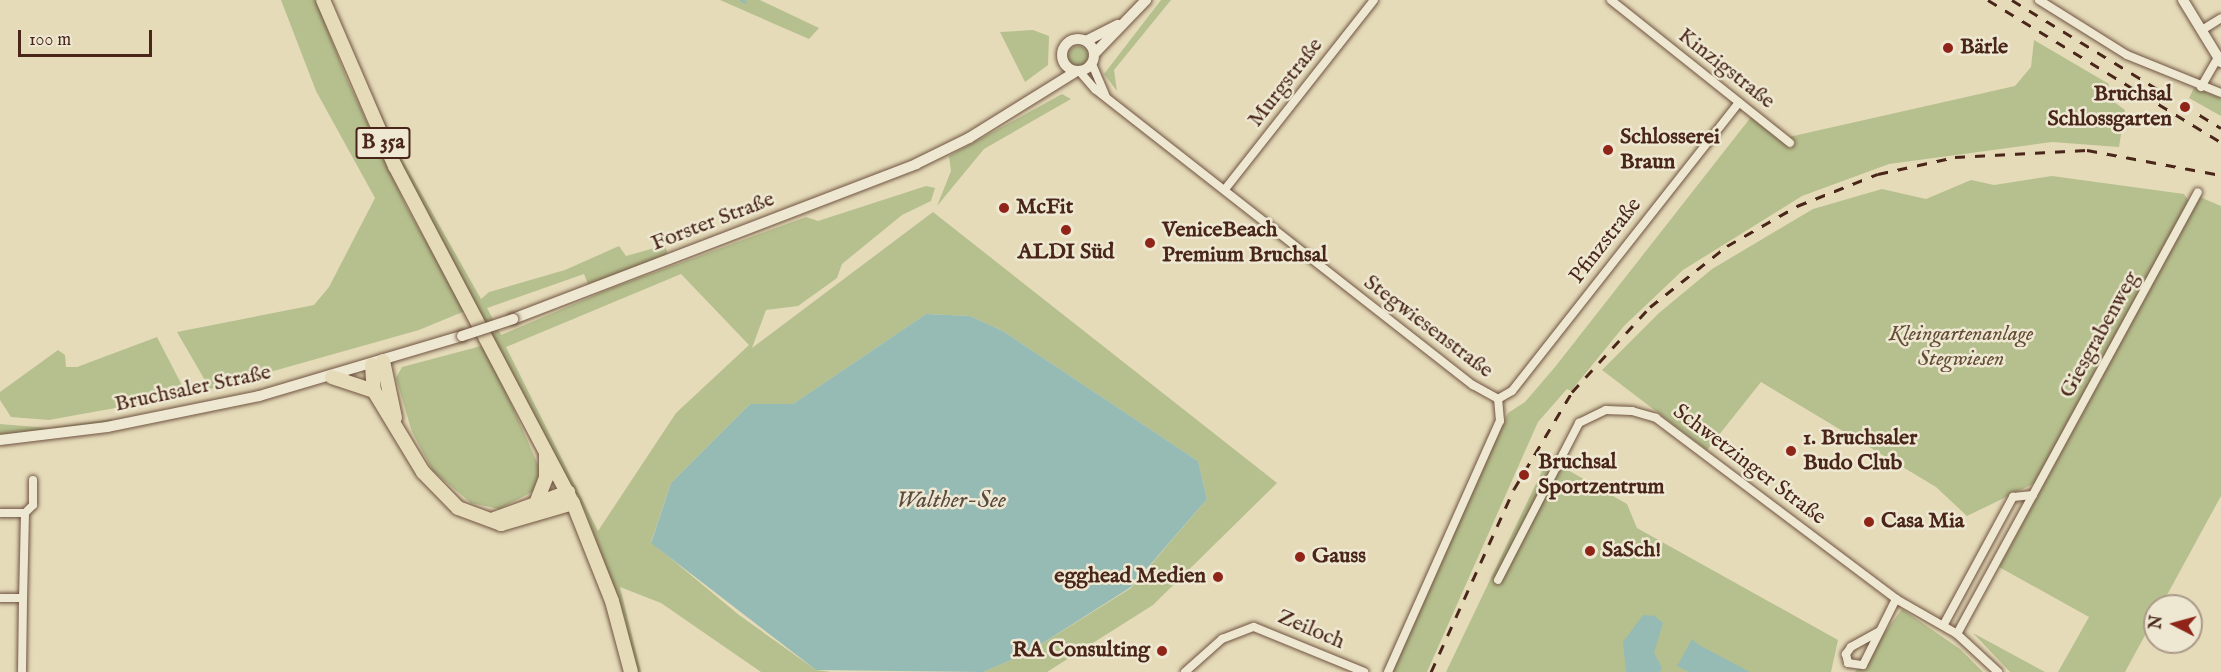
<!DOCTYPE html>
<meta charset="utf-8">
<style>
body{margin:0}
#map{position:relative;width:2221px;height:672px;overflow:hidden;background:#e5dbb9;font-family:"IM FELL English",serif}
div>[style]{position:absolute}
.green>*{inset:0;background:#b6c08e}
.round{border-radius:50%}
.water>*{inset:0;background:#96bab4}
.stream>*{height:3px;margin:-1.5px;padding:0 1.5px;transform-origin:1.5px;border-radius:1.5px;background:#96bab4}
.roads{filter:drop-shadow(0 0 2px #705341) drop-shadow(0 0 2px #705341)}
.minor>*{height:8px;margin:-4px;padding:0 4px;transform-origin:4px;border-radius:4px;background:#eee8d2}
.tertiary>*{height:10px;margin:-5px;padding:0 5px;transform-origin:5px;border-radius:5px;background:#eee8d2}
.tertiary>.ring{margin:-5px;padding:0;box-sizing:content-box;background:none;border:10px solid #eee8d2;border-radius:50%}
.primary>*{height:14px;margin:-7px;padding:0 7px;transform-origin:7px;border-radius:7px;background:#e5dbb9}
.rail>*{height:3px;margin-top:-1.5px;transform-origin:0;background:repeating-linear-gradient(90deg,#492619 0 10px,transparent 0 20px)}
.bridges{filter:drop-shadow(0 0 2px #705341) drop-shadow(0 0 2px #705341)}
.tertiary-bridge>*{height:10px;margin:-5px;padding:0 5px;transform-origin:5px;border-radius:5px;background:#eee8d2}
.dots>*{width:16px;height:16px;translate:-50% -50%;box-sizing:border-box;border:3px solid #eee8d2;border-radius:50%}
span{translate:-50% -50%;white-space:nowrap;text-align:center;line-height:1.15;-webkit-text-stroke:5px #eee8d2;paint-order:stroke}
.shield-label span{padding:2px 4px;background:#eee8d2;border:2px solid;border-radius:4px;-webkit-text-stroke-width:0}
.shield-label{font-size:21px;color:#492619;font-weight:700}
.poi-label{font-size:22px;color:#492619;font-weight:700}
.left{translate:0 -50%;text-align:left}
.right{translate:-100% -50%;text-align:right}
.street-label{font-size:22px;color:#492619}
.park-label{font-size:22px;color:#644c36;font-style:italic}
.water-label{font-size:24px;color:#5c4b40;font-style:italic}
.north{position:absolute;left:2143px;top:594px;width:60px;height:60px;box-sizing:border-box;background:#eee8d2;border:2px solid #ac9a88;border-radius:50%;rotate:276deg;font-size:16px;font-weight:700;line-height:24px;text-align:center;color:#492619}
.north::after{content:'';display:block;margin:auto;width:21px;height:27px;background:#8f2418;clip-path:polygon(50% 0,100% 100%,50% 72%,0 100%)}
.scale{position:absolute;left:18px;top:30px;width:134px;height:27px;box-sizing:border-box;border:3px solid #492619;border-top:0;padding-left:8px;font-size:18px;line-height:21px;white-space:nowrap;color:#492619;-webkit-text-stroke:4px #eee8d2;paint-order:stroke}
</style>
<div id="map">
<div class="green">
<div style="clip-path:polygon(281px 0,316px 0,346px 77px,406px 206px,465px 311px,419px 330px,210px 389px,177px 332px,314px 305px,329px 287px,375px 198px,316px 91px)"></div>
<div style="clip-path:polygon(evenodd,327px 0,402px 159px,481px 299px,489px 292px,565px 270px,619px 246px,626px 256px,665px 245px,668px 255px,588px 284px,584px 274px,487px 308px,501px 335px,612px 288px,806px 217px,818px 221px,926px 186px,935px 188px,931px 201px,902px 215px,842px 264px,837px 278px,798px 306px,766px 310px,752px 348px,933px 212px,1277px 483px,1153px 605px,1047px 672px,983px 672px,1027px 653px,1131px 588px,1207px 499px,1198px 461px,1003px 331px,970px 316px,926px 314px,793px 404px,750px 404px,671px 483px,651px 542px,739px 615px,816px 670px,831px 672px,761px 672px,661px 603px,620px 587px,641px 672px,636px 672px,624px 615px,585px 511px,393px 155px,327px 0,681px 274px,749px 345px,676px 413px,598px 531px,506px 347px,681px 274px)"></div>
<div style="clip-path:polygon(720px 0,760px 0,819px 28px,809px 39px)"></div>
<div style="clip-path:polygon(1161px 0,1171px 0,1114px 70px,1117px 91px,1104px 74px)"></div>
<div style="clip-path:polygon(1033px 30px,1049px 36px,1048px 65px,1025px 82px,1000px 32px)"></div>
<div style="clip-path:polygon(2034px 40px,2109px 84px,2106px 96px,2125px 110px,2119px 147px,2052px 142px,1889px 164px,1802px 196px,1683px 270px,1624px 326px,1571px 391px,1567px 389px,1538px 422px,1427px 672px,1391px 672px,1508px 413px,1525px 402px,1555px 367px,1751px 117px,1780px 139px,2015px 86px,2031px 67px)"></div>
<div class="round" style="left:1068px;top:46px;width:20px;height:20px"></div>
<div style="clip-path:polygon(2194px 88px,2221px 98px,2221px 116px,2189px 98px)"></div>
<div style="clip-path:polygon(1062px 94px,1071px 99px,984px 149px,937px 206px,951px 171px,949px 156px)"></div>
<div style="clip-path:polygon(2052px 176px,2184px 194px,2189px 201px,2035px 483px,1967px 516px,1936px 487px,1761px 382px,1707px 450px,1602px 370px,1659px 313px,1712px 269px,1813px 209px,1882px 189px,1926px 199px,1971px 180px,1994px 185px)"></div>
<div style="clip-path:polygon(2200px 197px,2221px 206px,2221px 496px,2161px 606px,2155px 606px,2155px 617px,2125px 672px,2058px 672px,2089px 617px,1999px 567px)"></div>
<div style="clip-path:polygon(157px 337px,187px 395px,49px 420px,11px 417px,0 400px,0 392px,58px 350px,65px 355px,66px 367px,77px 367px)"></div>
<div style="clip-path:polygon(485px 345px,540px 469px,534px 491px,499px 509px,471px 503px,433px 471px,412px 432px,396px 378px,402px 367px)"></div>
<div style="clip-path:polygon(112px 419px,113px 422px,0 436px,0 424px,49px 428px)"></div>
<div style="clip-path:polygon(1561px 466px,1627px 504px,1637px 528px,1838px 640px,1831px 672px,1446px 672px,1542px 471px)"></div>
<div style="clip-path:polygon(1902px 609px,1960px 649px,1983px 672px,1855px 672px)"></div>
<div style="clip-path:polygon(1973px 633px,2045px 672px,2010px 672px)"></div>
</div>
<div class="water">
<div style="clip-path:polygon(926px 314px,970px 316px,1003px 331px,1198px 461px,1207px 499px,1131px 587px,1027px 653px,983px 672px,816px 670px,651px 543px,671px 483px,750px 404px,793px 404px)"></div>
<div style="clip-path:polygon(1643px 615px,1655px 616px,1663px 623px,1654px 653px,1662px 667px,1660px 672px,1626px 672px,1623px 642px)"></div>
<div style="clip-path:polygon(1692px 639px,1699px 645px,1750px 672px,1689px 672px,1677px 666px)"></div>
</div>
<div class="stream">
<div style="left:741px;top:0;width:4px;rotate:27deg"></div>
</div>
<div class="roads">
<div class="minor">
<div style="left:1611px;top:0;width:229px;rotate:38.6deg"></div>
<div style="left:2039px;top:0;width:104px;rotate:32deg"></div>
<div style="left:2127px;top:55px;width:101px;rotate:22deg"></div>
<div style="left:2202px;top:30px;width:22px;rotate:-32deg"></div>
<div style="left:1092px;top:64px;width:34px;rotate:67deg"></div>
<div style="left:1080px;top:72px;width:23px;rotate:49deg"></div>
<div style="left:1095px;top:89px;width:480px;rotate:38.1deg"></div>
<div style="left:1473px;top:385px;width:29px;rotate:29deg"></div>
<div style="left:2201px;top:87px;width:34px;rotate:-60deg"></div>
<div style="left:1226px;top:188px;width:239px;rotate:-51.8deg"></div>
<div style="left:1498px;top:399px;width:16px;rotate:-30deg"></div>
<div style="left:1512px;top:391px;width:367px;rotate:-51.8deg"></div>
<div style="left:0;top:513px;width:25px"></div>
<div style="left:25px;top:513px;width:85px;rotate:91.3deg"></div>
<div style="left:23px;top:598px;width:23px;rotate:180deg"></div>
<div style="left:25px;top:513px;width:11px;rotate:-45deg"></div>
<div style="left:33px;top:505px;width:25px;rotate:-90deg"></div>
<div style="left:1498px;top:580px;width:177px;rotate:-62.7deg"></div>
<div style="left:1579px;top:423px;width:30px;rotate:-26deg"></div>
<div style="left:1606px;top:410px;width:26px;rotate:2deg"></div>
<div style="left:1632px;top:411px;width:25px;rotate:16deg"></div>
<div style="left:1656px;top:418px;width:301px;rotate:37deg"></div>
<div style="left:1896px;top:599px;width:70px;rotate:29.8deg"></div>
<div style="left:1957px;top:634px;width:56px;rotate:42.8deg"></div>
<div style="left:1944px;top:624px;width:145px;rotate:-61.5deg"></div>
<div style="left:2013px;top:497px;width:20px;rotate:-6deg"></div>
<div style="left:1878px;top:632px;width:31px;rotate:151deg"></div>
<div style="left:1851px;top:647px;width:9px;rotate:126deg"></div>
<div style="left:1846px;top:654px;width:9px;rotate:77deg"></div>
<div style="left:1848px;top:663px;width:15px;rotate:8deg"></div>
<div style="left:1863px;top:665px;width:74px;rotate:-63.4deg"></div>
<div style="left:1957px;top:634px;width:503px;rotate:-61.4deg"></div>
<div style="left:22px;top:672px;width:74px;rotate:-89.2deg"></div>
<div style="left:1185px;top:672px;width:50px;rotate:-41.7deg"></div>
<div style="left:1222px;top:639px;width:34px;rotate:-21deg"></div>
<div style="left:1254px;top:627px;width:119px;rotate:22.2deg"></div>
<div style="left:1388px;top:672px;width:275px;rotate:-66deg"></div>
<div style="left:1500px;top:421px;width:22px;rotate:-95deg"></div>
</div>
<div class="tertiary">
<div style="left:2183px;top:0;width:73px;rotate:58.5deg"></div>
<div class="ring" style="left:1062px;top:39px;width:22px;height:22px"></div>
<div style="left:1086px;top:41px;width:36px;rotate:-27deg"></div>
<div style="left:1095px;top:53px;width:74px;rotate:-46.1deg"></div>
<div style="left:513px;top:319px;width:432px;rotate:-21deg"></div>
<div style="left:916px;top:164px;width:59px;rotate:-26.1deg"></div>
<div style="left:969px;top:138px;width:125px;rotate:-31.9deg"></div>
<div style="left:0;top:440px;width:108px;rotate:-6.9deg"></div>
<div style="left:107px;top:427px;width:155px;rotate:-11.5deg"></div>
<div style="left:259px;top:396px;width:212px;rotate:-16.5deg"></div>
</div>
<div class="primary">
<div style="left:323px;top:0;width:181px;rotate:66.6deg"></div>
<div style="left:395px;top:166px;width:381px;rotate:62.2deg"></div>
<div style="left:573px;top:503px;width:105px;rotate:68.3deg"></div>
<div style="left:612px;top:601px;width:73px;rotate:75deg"></div>
<div style="left:383px;top:361px;width:58px;rotate:78.1deg"></div>
<div style="left:372px;top:365px;width:26px;rotate:86deg"></div>
<div style="left:374px;top:391px;width:95px;rotate:58.8deg"></div>
<div style="left:423px;top:472px;width:50px;rotate:45.8deg"></div>
<div style="left:458px;top:508px;width:46px;rotate:20.4deg"></div>
<div style="left:501px;top:524px;width:75px;rotate:-16.3deg"></div>
<div style="left:332px;top:377px;width:44px;rotate:18.4deg"></div>
<div style="left:537px;top:501px;width:25px;rotate:-69deg"></div>
<div style="left:546px;top:478px;width:24px;rotate:-90deg"></div>
<div style="left:494px;top:519px;width:79px;rotate:-20deg"></div>
</div>
</div>
<div class="rail">
<div style="left:1988px;top:0;width:273px;rotate:31.4deg"></div>
<div style="left:2012px;top:0;width:245px;rotate:31.5deg"></div>
<div style="left:1431px;top:672px;width:201px;rotate:-65.6deg"></div>
<div style="left:1514px;top:489px;width:113px;rotate:-59.1deg"></div>
<div style="left:1572px;top:392px;width:115px;rotate:-47.5deg"></div>
<div style="left:1650px;top:307px;width:98px;rotate:-38.4deg"></div>
<div style="left:1727px;top:246px;width:81px;rotate:-29.7deg"></div>
<div style="left:1797px;top:206px;width:87px;rotate:-21.6deg"></div>
<div style="left:1878px;top:174px;width:79px;rotate:-12.4deg"></div>
<div style="left:1955px;top:157px;width:132px;rotate:-3deg"></div>
<div style="left:2087px;top:150px;width:136px;rotate:10.6deg"></div>
</div>
<div class="bridges">
<div class="tertiary-bridge">
<div style="left:462px;top:336px;width:54px;rotate:-18.4deg"></div>
</div>
</div>
<div class="dots">
<div style="left:1948px;top:48px;background:#8f2418"></div>
<div style="left:2185px;top:107px;background:#8f2418"></div>
<div style="left:1608px;top:150px;background:#8f2418"></div>
<div style="left:1004px;top:208px;background:#8f2418"></div>
<div style="left:1066px;top:230px;background:#8f2418"></div>
<div style="left:1150px;top:243px;background:#8f2418"></div>
<div style="left:1791px;top:451px;background:#8f2418"></div>
<div style="left:1524px;top:475px;background:#8f2418"></div>
<div style="left:1869px;top:522px;background:#8f2418"></div>
<div style="left:1590px;top:551px;background:#8f2418"></div>
<div style="left:1300px;top:557px;background:#8f2418"></div>
<div style="left:1218px;top:577px;background:#8f2418"></div>
<div style="left:1162px;top:651px;background:#8f2418"></div>
</div>
<div class="shield-label">
<span style="left:383px;top:143px">B 35a</span>
</div>
<div class="poi-label">
<span class="left" style="left:1960px;top:48px">Bärle</span>
<span class="right" style="left:2172px;top:107px">Bruchsal<br>Schlossgarten</span>
<span class="left" style="left:1620px;top:150px">Schlosserei<br>Braun</span>
<span class="left" style="left:1016px;top:208px">McFit</span>
<span class="left" style="left:1162px;top:243px">VeniceBeach<br>Premium Bruchsal</span>
<span style="left:1066px;top:253px">ALDI Süd</span>
<span class="left" style="left:1803px;top:451px">1. Bruchsaler<br>Budo Club</span>
<span class="left" style="left:1538px;top:475px">Bruchsal<br>Sportzentrum</span>
<span class="left" style="left:1881px;top:522px">Casa Mia</span>
<span class="left" style="left:1602px;top:551px">SaSch!</span>
<span class="left" style="left:1312px;top:557px">Gauss</span>
<span class="right" style="left:1206px;top:577px">egghead Medien</span>
<span class="right" style="left:1150px;top:651px">RA Consulting</span>
</div>
<div class="street-label">
<span style="left:1726px;top:69px;rotate:38deg">Kinzigstraße</span>
<span style="left:1286px;top:83px;rotate:-52deg">Murgstraße</span>
<span style="left:713px;top:222px;rotate:-21deg">Forster Straße</span>
<span style="left:1606px;top:241px;rotate:-52deg">Pfinzstraße</span>
<span style="left:1428px;top:327px;rotate:37deg">Stegwiesenstraße</span>
<span style="left:2100px;top:335px;rotate:-61deg">Giesgrabenweg</span>
<span style="left:193px;top:389px;rotate:-12deg">Bruchsaler Straße</span>
<span style="left:1749px;top:465px;rotate:37deg">Schwetzinger Straße</span>
<span style="left:1311px;top:630px;rotate:23deg">Zeiloch</span>
</div>
<div class="park-label">
<span style="left:1961px;top:347px">Kleingartenanlage<br>Stegwiesen</span>
</div>
<div class="water-label">
<span style="left:951px;top:501px">Walther-See</span>
</div>
<div class="north">N</div>
<div class="scale">100 m</div>
</div>
